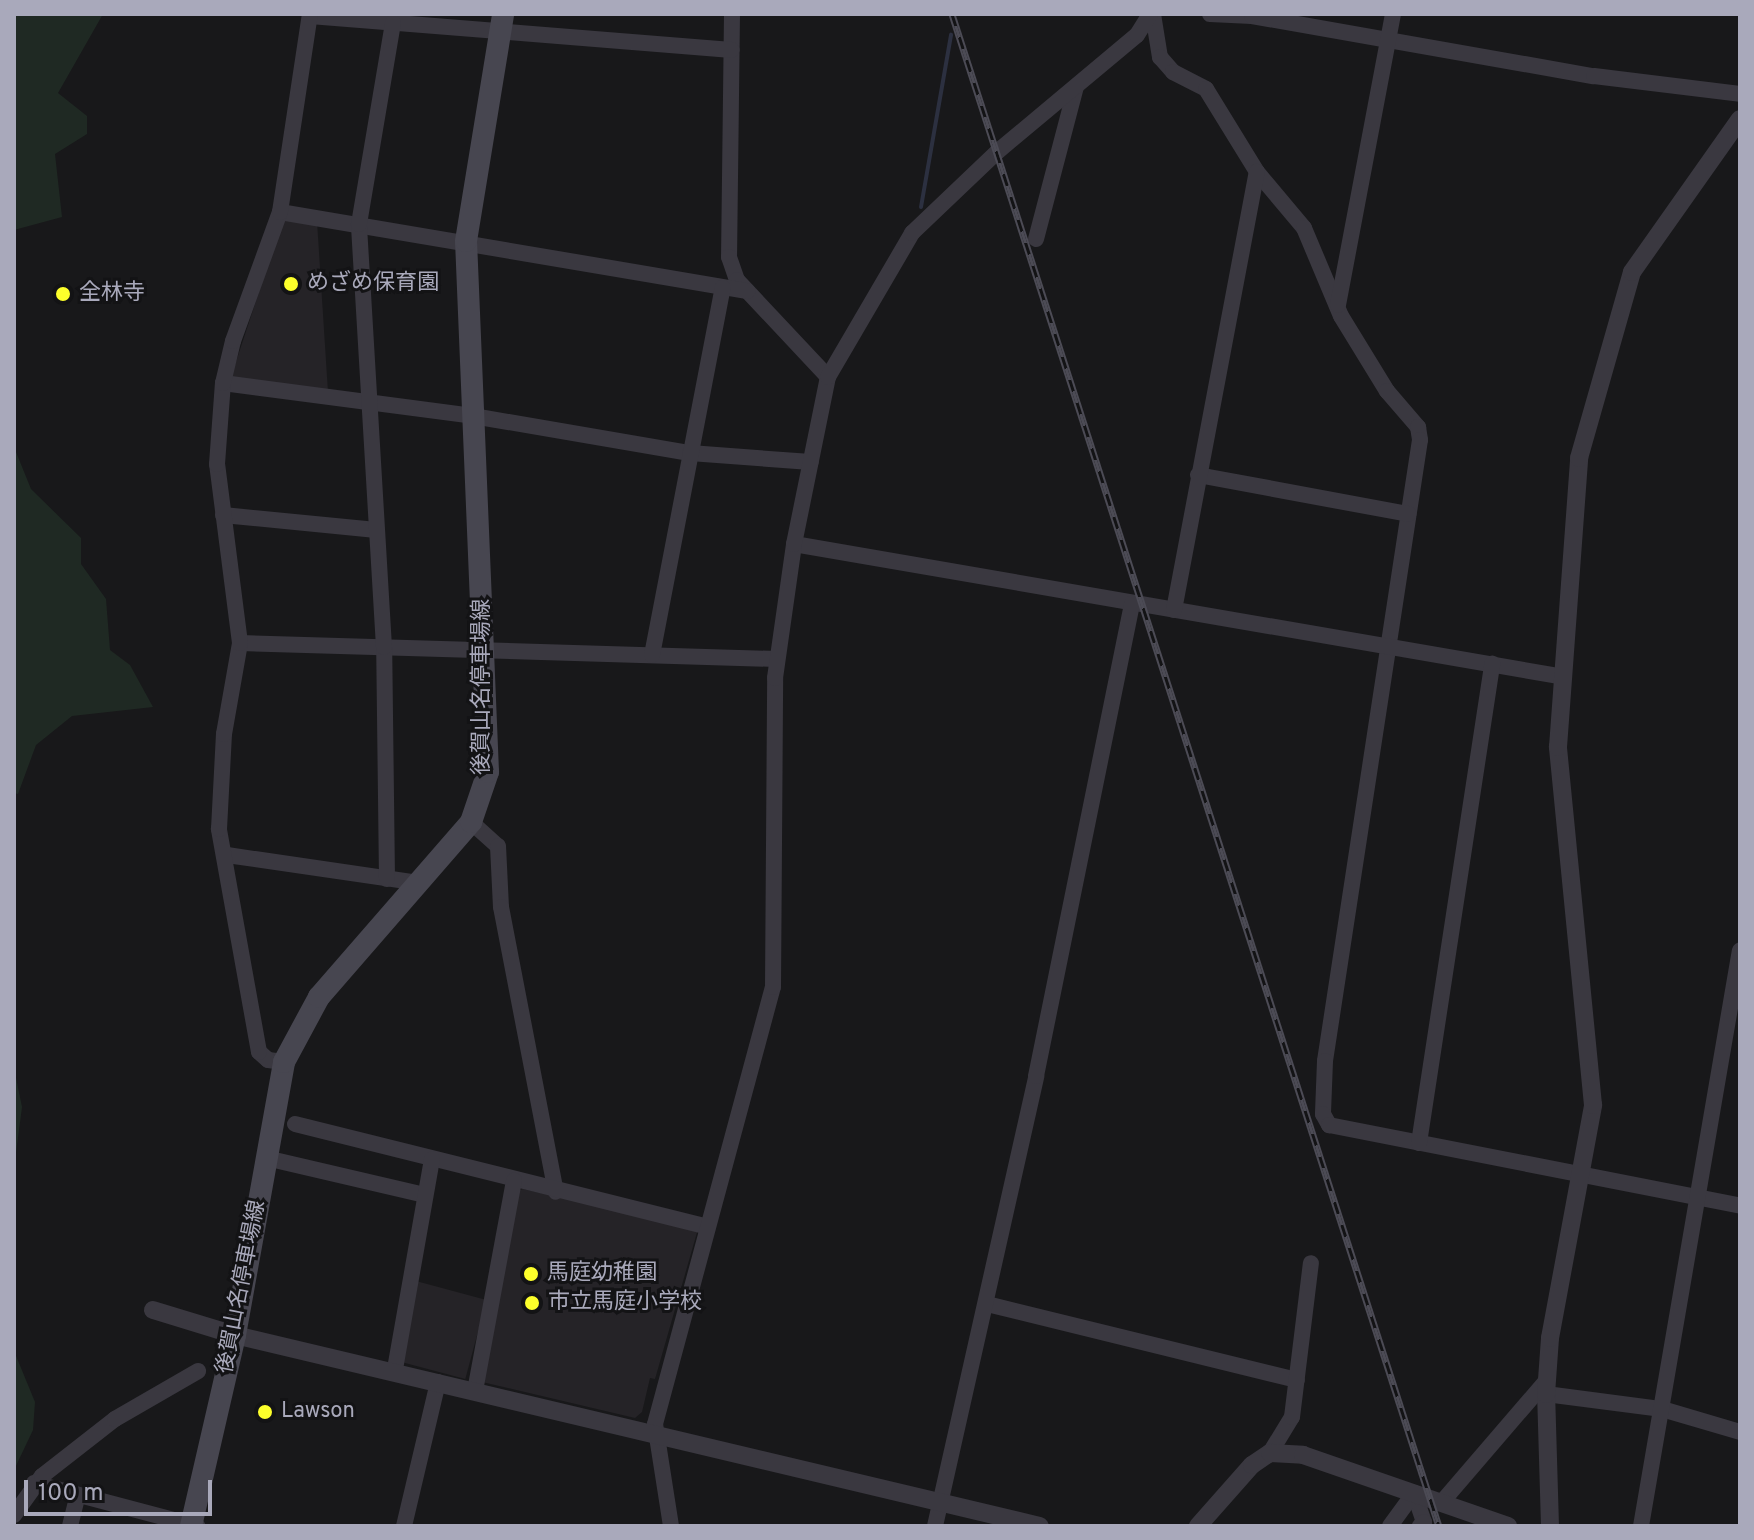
<!DOCTYPE html>
<meta charset="utf-8">
<style>
body{margin:0}
#map{position:relative;width:1754px;height:1540px;overflow:hidden;background:#18181a;font-family:Overpass,"Noto Sans JP",sans-serif}
div>[style]{position:absolute}
.built>*{inset:0;background:#252327;transform-origin:0 0}
.green>*{inset:0;background:#1f2923}
.stream>*{height:4px;margin:-2px;padding:0 2px;transform-origin:2px;border-radius:2px;background:#2c3040}
.minor>*{height:16px;margin:-8px;padding:0 8px;transform-origin:8px;border-radius:8px;background:#3a3840}
.tertiary>*{height:18px;margin:-9px;padding:0 9px;transform-origin:9px;border-radius:9px;background:#3a3840}
.secondary>*{height:22px;margin:-11px;padding:0 11px;transform-origin:11px;border-radius:11px;background:#474650}
.rail>*{height:7px;margin-top:-3.5px;transform-origin:0;background:repeating-linear-gradient(90deg,#131315 0 12px,#4c4b55 0 24px);box-sizing:border-box;border-block:2px solid #4c4b55}
.dots>*{width:22px;height:22px;translate:-50% -50%;box-sizing:border-box;border:4px solid #131315;border-radius:50%}
span{translate:-50% -50%;white-space:nowrap;text-align:center;line-height:1.15;-webkit-text-stroke:6px #131315;paint-order:stroke}
.poi-label{font-size:22px;color:#a9a9bb}
.left{translate:0 -50%;text-align:left}
.street-label{font-size:22px;color:#a9a9bb}
.frame{position:absolute;inset:0;border:16px solid #a9a9bb;pointer-events:none}
.scale{position:absolute;left:24px;top:1480px;width:188px;height:36px;box-sizing:border-box;border:4px solid #a9a9bb;border-top:0;padding-left:10px;font-size:24px;line-height:28px;white-space:nowrap;color:#a9a9bb;-webkit-text-stroke:6px #131315;paint-order:stroke}
</style>
<div id="map">
<div class="built">
<div style="clip-path:polygon(284px 216px,317px 221px,328px 392px,230px 380px)"></div>
<div style="clip-path:polygon(523px 1189px,698px 1229px,655px 1379px,650px 1378px,642px 1412px,635px 1418px,482px 1382px,517px 1191px)"></div>
<div style="left:416px;top:1281px;width:73px;height:82px;rotate:15deg"></div>
</div>
<div class="green">
<div style="clip-path:polygon(14px 14px,103px 14px,58px 93px,87px 116px,87px 134px,55px 154px,62px 217px,14px 230px)"></div>
<div style="clip-path:polygon(14px 447px,31px 489px,81px 538px,81px 564px,106px 599px,110px 650px,130px 665px,153px 707px,72px 716px,36px 745px,18px 794px,14px 793px)"></div>
<div style="clip-path:polygon(14px 1068px,22px 1107px,14px 1168px)"></div>
<div style="clip-path:polygon(14px 1351px,35px 1402px,33px 1430px,14px 1470px)"></div>
</div>
<div class="stream">
<div style="left:921px;top:207px;width:175px;rotate:-80.1deg"></div>
</div>
<div class="minor">
<div style="left:732px;top:14px;width:243px;rotate:90.7deg"></div>
<div style="left:729px;top:257px;width:24px;rotate:71deg"></div>
<div style="left:737px;top:280px;width:133px;rotate:46.8deg"></div>
<div style="left:1153px;top:14px;width:44px;rotate:80.8deg"></div>
<div style="left:1160px;top:57px;width:20px;rotate:49deg"></div>
<div style="left:1173px;top:72px;width:37px;rotate:27deg"></div>
<div style="left:1206px;top:89px;width:97px;rotate:58.4deg"></div>
<div style="left:1257px;top:172px;width:73px;rotate:50deg"></div>
<div style="left:1304px;top:228px;width:95px;rotate:67.2deg"></div>
<div style="left:1341px;top:316px;width:88px;rotate:58.5deg"></div>
<div style="left:1387px;top:391px;width:48px;rotate:49.3deg"></div>
<div style="left:1418px;top:427px;width:13px;rotate:81deg"></div>
<div style="left:1420px;top:440px;width:628px;rotate:98.7deg"></div>
<div style="left:1325px;top:1061px;width:53px;rotate:92.2deg"></div>
<div style="left:1323px;top:1114px;width:13px;rotate:61deg"></div>
<div style="left:1329px;top:1125px;width:419px;rotate:11.1deg"></div>
<div style="left:1210px;top:14px;width:42px;rotate:2.7deg"></div>
<div style="left:1252px;top:16px;width:347px;rotate:10deg"></div>
<div style="left:1594px;top:76px;width:147px;rotate:7deg"></div>
<div style="left:310px;top:16px;width:423px;rotate:4.6deg"></div>
<div style="left:280px;top:212px;width:474px;rotate:9.6deg"></div>
<div style="left:1036px;top:239px;width:157px;rotate:-75.3deg"></div>
<div style="left:1338px;top:305px;width:296px;rotate:-79.3deg"></div>
<div style="left:223px;top:383px;width:252px;rotate:7.5deg"></div>
<div style="left:473px;top:416px;width:220px;rotate:9.7deg"></div>
<div style="left:690px;top:453px;width:121px;rotate:4.3deg"></div>
<div style="left:1198px;top:475px;width:214px;rotate:10.5deg"></div>
<div style="left:223px;top:515px;width:154px;rotate:5.6deg"></div>
<div style="left:794px;top:544px;width:781px;rotate:9.8deg"></div>
<div style="left:1174px;top:610px;width:446px;rotate:-79.3deg"></div>
<div style="left:240px;top:643px;width:537px;rotate:1.71deg"></div>
<div style="left:652px;top:655px;width:374px;rotate:-79.1deg"></div>
<div style="left:471px;top:822px;width:36px;rotate:42deg"></div>
<div style="left:498px;top:846px;width:61px;rotate:87.2deg"></div>
<div style="left:501px;top:907px;width:290px;rotate:79.1deg"></div>
<div style="left:227px;top:855px;width:195px;rotate:8.3deg"></div>
<div style="left:387px;top:879px;width:232px;rotate:-90.7deg"></div>
<div style="left:384px;top:647px;width:424px;rotate:-93.4deg"></div>
<div style="left:359px;top:224px;width:204px;rotate:-80.4deg"></div>
<div style="left:284px;top:1062px;width:16px;rotate:-173deg"></div>
<div style="left:268px;top:1060px;width:12px;rotate:-138deg"></div>
<div style="left:259px;top:1052px;width:227px;rotate:-100.2deg"></div>
<div style="left:219px;top:829px;width:95px;rotate:-87deg"></div>
<div style="left:224px;top:734px;width:92px;rotate:-80deg"></div>
<div style="left:240px;top:643px;width:180px;rotate:-97.3deg"></div>
<div style="left:217px;top:464px;width:81px;rotate:-85.8deg"></div>
<div style="left:223px;top:383px;width:43px;rotate:-76.6deg"></div>
<div style="left:233px;top:341px;width:137px;rotate:-70deg"></div>
<div style="left:280px;top:212px;width:200px;rotate:-81.4deg"></div>
<div style="left:295px;top:1124px;width:425px;rotate:14deg"></div>
<div style="left:1419px;top:1143px;width:485px;rotate:-81.3deg"></div>
<div style="left:266px;top:1158px;width:163px;rotate:13.1deg"></div>
<div style="left:987px;top:1304px;width:319px;rotate:13.8deg"></div>
<div style="left:395px;top:1369px;width:213px;rotate:-80deg"></div>
<div style="left:475px;top:1391px;width:214px;rotate:-79.5deg"></div>
<div style="left:1546px;top:1394px;width:117px;rotate:7.4deg"></div>
<div style="left:1662px;top:1409px;width:81px;rotate:16.4deg"></div>
<div style="left:1270px;top:1453px;width:42px;rotate:-58.6deg"></div>
<div style="left:1292px;top:1417px;width:155px;rotate:-83deg"></div>
<div style="left:34px;top:1483px;width:169px;rotate:14.8deg"></div>
<div style="left:1414px;top:1493px;width:31px;rotate:71deg"></div>
<div style="left:1424px;top:1522px;width:6px;rotate:135deg"></div>
<div style="left:1442px;top:1502px;width:160px;rotate:-49.3deg"></div>
<div style="left:14px;top:1515px;width:48px;rotate:-54.3deg"></div>
<div style="left:42px;top:1476px;width:93px;rotate:-38deg"></div>
<div style="left:115px;top:1419px;width:96px;rotate:-30deg"></div>
<div style="left:70px;top:1526px;width:32px;rotate:-76deg"></div>
<div style="left:404px;top:1526px;width:148px;rotate:-76.7deg"></div>
<div style="left:671px;top:1526px;width:103px;rotate:-98.9deg"></div>
<div style="left:655px;top:1424px;width:453px;rotate:-74.9deg"></div>
<div style="left:773px;top:987px;width:309px;rotate:-89.6deg"></div>
<div style="left:775px;top:678px;width:135px;rotate:-81.9deg"></div>
<div style="left:794px;top:544px;width:170px;rotate:-78.5deg"></div>
<div style="left:828px;top:377px;width:167px;rotate:-59.7deg"></div>
<div style="left:912px;top:233px;width:117px;rotate:-43.6deg"></div>
<div style="left:997px;top:152px;width:182px;rotate:-39.9deg"></div>
<div style="left:1137px;top:35px;width:25px;rotate:-58deg"></div>
<div style="left:935px;top:1526px;width:461px;rotate:-77.3deg"></div>
<div style="left:1036px;top:1076px;width:482px;rotate:-78.5deg"></div>
<div style="left:1390px;top:1526px;width:41px;rotate:-54deg"></div>
<div style="left:1641px;top:1526px;width:584px;rotate:-80.25deg"></div>
</div>
<div class="tertiary">
<div style="left:153px;top:1310px;width:86px;rotate:17deg"></div>
<div style="left:235px;top:1335px;width:827px;rotate:13.35deg"></div>
<div style="left:1198px;top:1526px;width:81px;rotate:-48.5deg"></div>
<div style="left:1252px;top:1465px;width:22px;rotate:-34deg"></div>
<div style="left:1270px;top:1453px;width:33px;rotate:3deg"></div>
<div style="left:1303px;top:1455px;width:217px;rotate:19.1deg"></div>
<div style="left:1550px;top:1526px;width:132px;rotate:-91.7deg"></div>
<div style="left:1546px;top:1394px;width:56px;rotate:-85.9deg"></div>
<div style="left:1550px;top:1338px;width:237px;rotate:-79.5deg"></div>
<div style="left:1593px;top:1105px;width:360px;rotate:-95.6deg"></div>
<div style="left:1558px;top:747px;width:290px;rotate:-85.8deg"></div>
<div style="left:1579px;top:458px;width:193px;rotate:-74.1deg"></div>
<div style="left:1632px;top:272px;width:187px;rotate:-54.8deg"></div>
</div>
<div class="secondary">
<div style="left:191px;top:1526px;width:196px;rotate:-77deg"></div>
<div style="left:235px;top:1335px;width:277px;rotate:-79.8deg"></div>
<div style="left:284px;top:1062px;width:74px;rotate:-61.7deg"></div>
<div style="left:319px;top:997px;width:232px;rotate:-49deg"></div>
<div style="left:471px;top:822px;width:53px;rotate:-71.2deg"></div>
<div style="left:488px;top:772px;width:531px;rotate:-92.37deg"></div>
<div style="left:466px;top:241px;width:230px;rotate:-80.7deg"></div>
</div>
<div class="rail">
<div style="left:952px;top:14px;width:1588px;rotate:72.15deg"></div>
</div>
<div class="dots">
<div style="left:291px;top:284px;background:#fdff2b"></div>
<div style="left:63px;top:294px;background:#fdff2b"></div>
<div style="left:531px;top:1274px;background:#fdff2b"></div>
<div style="left:532px;top:1303px;background:#fdff2b"></div>
<div style="left:265px;top:1412px;background:#fdff2b"></div>
</div>
<div class="poi-label">
<span class="left" style="left:307px;top:284px">めざめ保育園</span>
<span class="left" style="left:79px;top:294px">全林寺</span>
<span class="left" style="left:547px;top:1274px">馬庭幼稚園</span>
<span class="left" style="left:548px;top:1303px">市立馬庭小学校</span>
<span class="left" style="left:281px;top:1412px">Lawson</span>
</div>
<div class="street-label">
<span style="left:483px;top:687px;rotate:-90deg">後賀山名停車場線</span>
<span style="left:242px;top:1287px;rotate:-79deg">後賀山名停車場線</span>
</div>
<div class="frame"></div>
<div class="scale">100 m</div>
</div>
